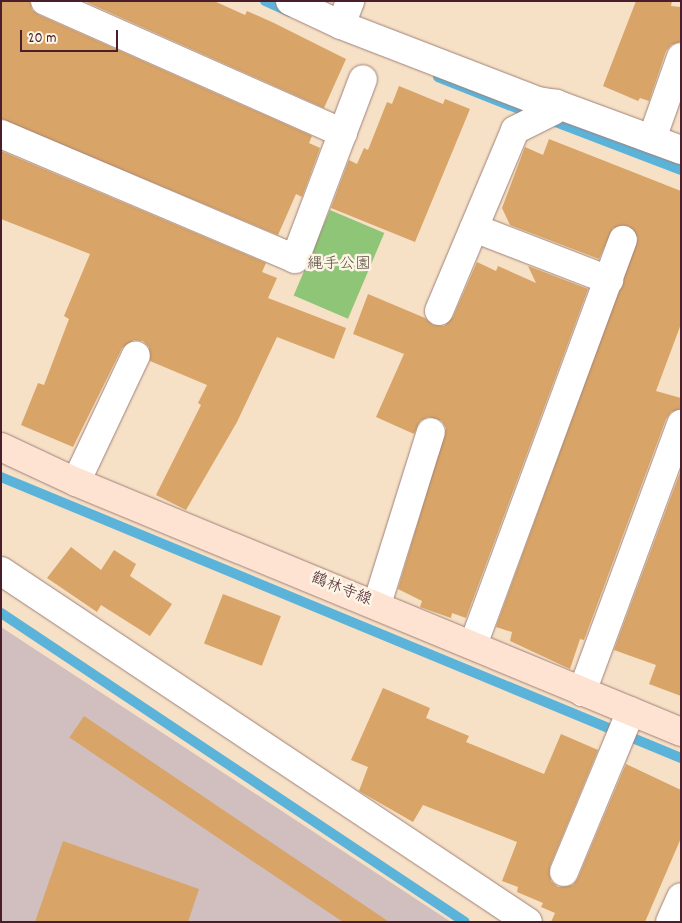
<!DOCTYPE html>
<meta charset="utf-8">
<style>
body{margin:0}
#map{position:relative;width:682px;height:923px;overflow:hidden;background:#f6e0c6;font-family:Dekko,"Klee One",sans-serif}
div>[style]{position:absolute}
.industrial>*{inset:0;background:#d1bfbf}
.green>*{inset:0;background:#8fc577;transform-origin:0 0}
.stream>*{height:10px;margin:-5px;padding:0 5px;transform-origin:5px;border-radius:5px;background:#5cb3d9}
.building>*{inset:0;background:#d8a467;transform-origin:0 0}
.roads{filter:drop-shadow(0 0 1px #a08078) drop-shadow(0 0 1px #a08078)}
.minor>*{height:28px;margin:-14px;padding:0 14px;transform-origin:14px;border-radius:14px;background:#fff}
.tertiary>*{height:28px;margin:-14px;padding:0 14px;transform-origin:14px;border-radius:14px;background:#fff}
.secondary>*{height:28px;margin:-14px;padding:0 14px;transform-origin:14px;border-radius:14px;background:#fee3d2}
span{translate:-50% -50%;white-space:nowrap;text-align:center;line-height:1.15;-webkit-text-stroke:5px #fcf5e5;paint-order:stroke}
.park-label{font-size:16px;color:#5f5142}
.street-label{font-size:16px;color:#4a1f2b}
.frame{position:absolute;inset:0;border:2px solid #4a1f2b;pointer-events:none}
.scale{position:absolute;left:20px;top:30px;width:98px;height:22px;box-sizing:border-box;border:2px solid #4a1f2b;border-top:0;padding-left:6px;font-size:15px;line-height:18px;white-space:nowrap;color:#4a1f2b;-webkit-text-stroke:4px #fcf5e5;paint-order:stroke}
</style>
<div id="map">
<div class="industrial">
<div style="clip-path:polygon(1px 627px,451px 922px,1px 922px)"></div>
</div>
<div class="green">
<div style="left:330px;top:210px;width:59px;height:93px;rotate:23deg"></div>
</div>
<div class="stream">
<div style="left:265px;top:1px;width:27px;rotate:24deg"></div>
<div style="left:438px;top:77px;width:103px;rotate:21.6deg"></div>
<div style="left:548px;top:119px;width:142px;rotate:21deg"></div>
<div style="left:1px;top:477px;width:736px;rotate:22.45deg"></div>
<div style="left:1px;top:613px;width:557px;rotate:33.66deg"></div>
</div>
<div class="building">
<div style="clip-path:polygon(1px 1px,30px 1px,32px 10px,39px 15px,312px 136px,309px 143px,320px 148px,302px 197px,296px 194px,278px 235px,1px 119px)"></div>
<div style="clip-path:polygon(84px 1px,214px 1px,245px 15px,247px 11px,274px 23px,346px 59px,324px 108px)"></div>
<div style="clip-path:polygon(636px 1px,672px 1px,671px 6px,681px 7px,681px 42px,671px 45px,666px 51px,649px 101px,640px 98px,638px 101px,603px 86px)"></div>
<div style="clip-path:polygon(399px 86px,443px 104px,445px 99px,470px 109px,415px 242px,331px 208px,349px 160px,357px 164px,364px 148px,368px 150px,387px 102px,392px 104px)"></div>
<div style="clip-path:polygon(549px 139px,681px 191px,681px 324px,656px 391px,681px 398px,681px 409px,671px 412px,666px 419px,584px 640px,580px 639px,570px 669px,510px 641px,512px 632px,496px 627px,638px 238px,629px 226px,613px 228px,599px 259px,510px 225px,502px 208px,525px 147px,543px 155px)"></div>
<div style="clip-path:polygon(1px 151px,266px 263px,262px 272px,277px 278px,268px 298px,346px 328px,334px 359px,277px 337px,237px 422px,186px 510px,156px 495px,201px 405px,198px 403px,207px 385px,150px 361px,149px 347px,143px 341px,134px 340px,122px 348px,73px 447px,21px 425px,38px 383px,44px 385px,69px 319px,64px 316px,90px 254px,1px 219px)"></div>
<div style="clip-path:polygon(477px 262px,496px 271px,498px 266px,536px 283px,528px 266px,588px 289px,466px 618px,452px 613px,451px 618px,420px 607px,422px 601px,398px 589px,446px 428px,442px 421px,428px 417px,420px 421px,414px 434px,376px 417px,404px 354px,353px 334px,368px 294px,425px 318px,433px 325px,444px 326px,453px 317px)"></div>
<div style="clip-path:polygon(681px 470px,681px 696px,649px 684px,656px 665px,614px 650px)"></div>
<div style="clip-path:polygon(71px 547px,101px 570px,114px 550px,136px 564px,130px 576px,172px 604px,150px 636px,101px 605px,97px 612px,47px 578px)"></div>
<div style="left:223px;top:594px;width:62px;height:53px;rotate:21deg"></div>
<div style="clip-path:polygon(383px 688px,430px 708px,426px 718px,469px 736px,466px 742px,544px 774px,561px 734px,598px 750px,550px 866px,551px 881px,558px 887px,573px 885px,578px 878px,626px 764px,681px 790px,681px 838px,645px 922px,551px 922px,555px 913px,541px 907px,543px 903px,517px 892px,518px 887px,502px 881px,517px 842px,423px 805px,413px 822px,359px 791px,368px 767px,351px 760px)"></div>
<div style="left:84px;top:716px;width:370px;height:26px;rotate:34deg"></div>
<div style="clip-path:polygon(63px 841px,199px 889px,188px 922px,35px 922px)"></div>
</div>
<div class="roads">
<div class="minor">
<div style="left:45px;top:1px;width:326px;rotate:23.9deg"></div>
<div style="left:290px;top:1px;width:56px;rotate:25.2deg"></div>
<div style="left:341px;top:25px;width:211px;rotate:21.1deg"></div>
<div style="left:538px;top:101px;width:18px;rotate:9deg"></div>
<div style="left:341px;top:25px;width:26px;rotate:-69deg"></div>
<div style="left:1px;top:134px;width:319px;rotate:23deg"></div>
<div style="left:295px;top:259px;width:192px;rotate:-69.3deg"></div>
<div style="left:652px;top:139px;width:87px;rotate:-70.5deg"></div>
<div style="left:474px;top:228px;width:145px;rotate:21.1deg"></div>
<div style="left:439px;top:311px;width:196px;rotate:-67.2deg"></div>
<div style="left:515px;top:130px;width:42px;rotate:-26.6deg"></div>
<div style="left:553px;top:111px;width:8px;rotate:-67deg"></div>
<div style="left:556px;top:104px;width:133px;rotate:20.2deg"></div>
<div style="left:76px;top:482px;width:140px;rotate:-64.7deg"></div>
<div style="left:377px;top:604px;width:180px;rotate:-72.6deg"></div>
<div style="left:473px;top:645px;width:432px;rotate:-69.7deg"></div>
<div style="left:582px;top:692px;width:286px;rotate:-69.7deg"></div>
<div style="left:564px;top:872px;width:174px;rotate:-67.4deg"></div>
<div style="left:670px;top:922px;width:27px;rotate:-66deg"></div>
</div>
<div class="tertiary">
<div style="left:1px;top:571px;width:633px;rotate:33.66deg"></div>
</div>
<div class="secondary">
<div style="left:1px;top:447px;width:83px;rotate:25deg"></div>
<div style="left:76px;top:482px;width:655px;rotate:22.45deg"></div>
</div>
</div>
<div class="park-label">
<span style="left:339px;top:265px">縄手公園</span>
</div>
<div class="street-label">
<span style="left:341px;top:590px;rotate:22deg">鶴林寺線</span>
</div>
<div class="frame"></div>
<div class="scale">20 m</div>
</div>
